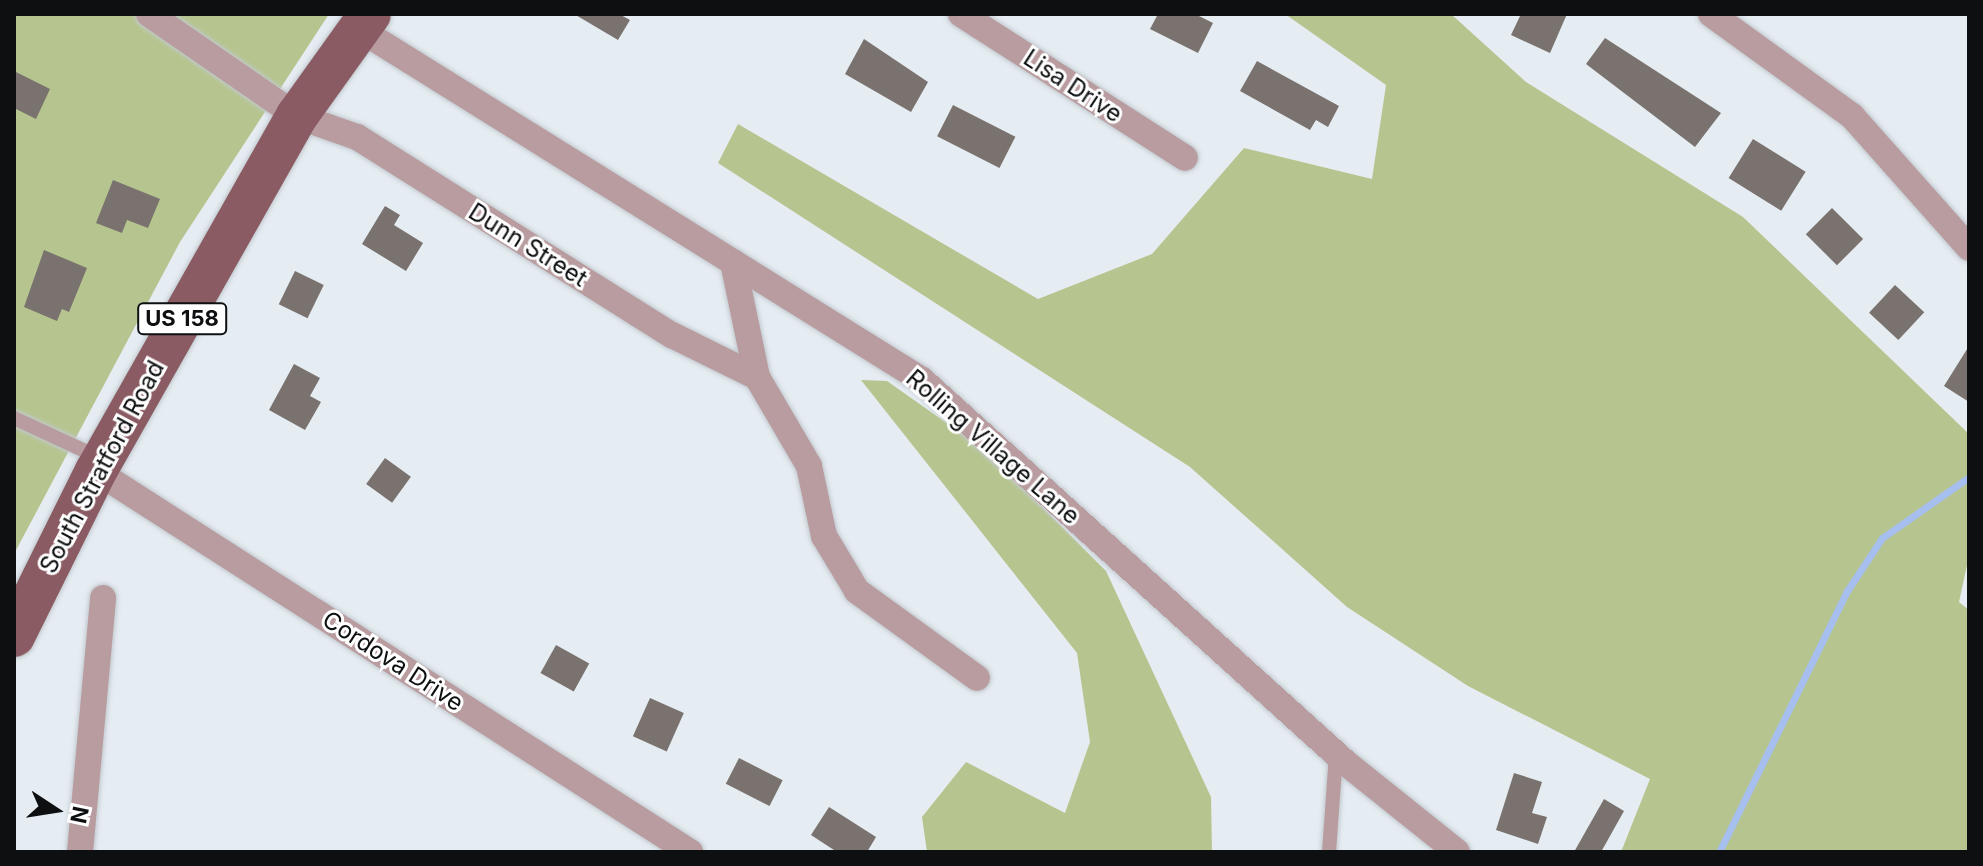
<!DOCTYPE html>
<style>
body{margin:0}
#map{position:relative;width:1983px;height:866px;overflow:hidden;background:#e5ecf2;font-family:Inter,sans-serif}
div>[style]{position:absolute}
.forest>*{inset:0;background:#b6c58f}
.stream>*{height:7px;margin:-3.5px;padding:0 3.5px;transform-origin:3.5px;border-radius:3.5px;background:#a6bfef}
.building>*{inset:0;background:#79726e;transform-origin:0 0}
.roads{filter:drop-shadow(0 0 2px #c2c9ce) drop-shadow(0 0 2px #c2c9ce)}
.service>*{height:14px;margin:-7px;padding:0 7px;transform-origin:7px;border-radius:7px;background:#b89ca0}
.minor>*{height:26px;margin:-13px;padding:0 13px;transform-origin:13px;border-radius:13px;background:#b89ca0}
.primary>*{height:42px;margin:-21px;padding:0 21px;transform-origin:21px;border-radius:21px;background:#8a5b63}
span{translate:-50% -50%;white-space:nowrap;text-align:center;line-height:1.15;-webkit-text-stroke:6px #fff;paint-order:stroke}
.shield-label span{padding:2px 6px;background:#fff;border:2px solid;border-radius:6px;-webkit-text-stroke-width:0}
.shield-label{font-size:22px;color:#0d0f11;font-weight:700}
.street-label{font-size:24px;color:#0d0f11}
.frame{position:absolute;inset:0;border:16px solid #0d0f11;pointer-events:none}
.north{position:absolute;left:16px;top:770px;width:80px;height:80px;-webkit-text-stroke:6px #fff;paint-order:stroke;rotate:102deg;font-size:22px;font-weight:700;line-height:32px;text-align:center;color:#0d0f11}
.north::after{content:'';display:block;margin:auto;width:28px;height:36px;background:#0d0f11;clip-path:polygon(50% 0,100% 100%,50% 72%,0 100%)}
</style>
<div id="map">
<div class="forest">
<div style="clip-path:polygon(14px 14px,329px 14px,180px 242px,14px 554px)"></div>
<div style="clip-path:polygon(1285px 14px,1451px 14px,1526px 82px,1743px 217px,1969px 434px,1969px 556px,1959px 602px,1969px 610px,1969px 852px,1621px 852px,1650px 779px,1468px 686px,1347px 607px,1190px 467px,718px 163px,738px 124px,1038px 299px,1152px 254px,1244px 148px,1372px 179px,1386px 85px)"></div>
<div style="clip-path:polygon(861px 380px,887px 381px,985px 450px,1106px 571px,1211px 797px,1212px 852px,927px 852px,922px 817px,966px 762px,1065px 813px,1090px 742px,1077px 653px)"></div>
</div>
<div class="stream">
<div style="left:1719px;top:852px;width:291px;rotate:-63.9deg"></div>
<div style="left:1847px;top:591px;width:64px;rotate:-56.6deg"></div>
<div style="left:1882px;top:538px;width:106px;rotate:-35deg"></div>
</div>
<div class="building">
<div style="clip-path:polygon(574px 14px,619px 14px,630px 20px,618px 40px)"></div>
<div style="clip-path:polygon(1158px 14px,1195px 14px,1213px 23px,1198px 53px,1150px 29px)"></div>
<div style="clip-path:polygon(1521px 14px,1567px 14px,1550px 53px,1511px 35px)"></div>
<div style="clip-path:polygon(1605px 38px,1721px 113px,1695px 147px,1586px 64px)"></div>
<div style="clip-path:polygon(864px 39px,928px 82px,911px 112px,845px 74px)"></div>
<div style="clip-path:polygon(1257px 61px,1339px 106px,1328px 127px,1316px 120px,1310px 130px,1240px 91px)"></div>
<div style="clip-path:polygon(14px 71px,50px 89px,36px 119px,14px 108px)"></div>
<div style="left:953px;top:105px;width:70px;height:35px;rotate:27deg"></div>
<div style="left:1753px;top:139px;width:62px;height:46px;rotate:32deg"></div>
<div style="clip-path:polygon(113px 180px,160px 199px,148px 228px,127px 220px,122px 233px,96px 223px)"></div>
<div style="clip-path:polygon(385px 206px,400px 215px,394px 225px,423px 243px,406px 271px,362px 244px)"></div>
<div style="left:1832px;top:208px;width:44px;height:37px;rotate:45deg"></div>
<div style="clip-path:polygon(44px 250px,87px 268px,69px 312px,62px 309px,57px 321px,24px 307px)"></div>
<div style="left:295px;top:271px;width:32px;height:37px;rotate:26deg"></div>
<div style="left:1895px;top:285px;width:40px;height:38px;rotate:43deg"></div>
<div style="clip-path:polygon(1969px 346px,1969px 402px,1944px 386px)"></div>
<div style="clip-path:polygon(294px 364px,320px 378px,310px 396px,321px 402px,305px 430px,269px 410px)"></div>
<div style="left:385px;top:458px;width:32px;height:32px;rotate:36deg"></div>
<div style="left:556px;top:645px;width:38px;height:32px;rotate:29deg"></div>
<div style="left:650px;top:698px;width:37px;height:42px;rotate:24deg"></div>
<div style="left:739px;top:758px;width:49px;height:29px;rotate:27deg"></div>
<div style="clip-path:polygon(1514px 773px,1542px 782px,1532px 813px,1547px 817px,1538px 844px,1496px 830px)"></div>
<div style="clip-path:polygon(1604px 799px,1624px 811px,1601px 852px,1574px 852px)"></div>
<div style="clip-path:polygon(829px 807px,876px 837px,867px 852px,837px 852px,811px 835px)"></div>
</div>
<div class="roads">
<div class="service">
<div style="left:14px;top:418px;width:93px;rotate:24.9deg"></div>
<div style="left:1329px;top:852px;width:98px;rotate:-85.9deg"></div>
</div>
<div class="minor">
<div style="left:149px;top:14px;width:180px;rotate:34.6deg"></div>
<div style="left:297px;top:116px;width:64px;rotate:19.3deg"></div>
<div style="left:357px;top:137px;width:372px;rotate:32.2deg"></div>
<div style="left:672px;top:335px;width:95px;rotate:26.3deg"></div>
<div style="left:961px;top:14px;width:266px;rotate:32.7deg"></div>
<div style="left:1711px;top:14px;width:174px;rotate:35.9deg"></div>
<div style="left:1852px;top:116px;width:176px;rotate:48.4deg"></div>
<div style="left:359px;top:29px;width:663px;rotate:31.94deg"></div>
<div style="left:922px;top:380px;width:571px;rotate:42.09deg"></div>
<div style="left:1346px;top:763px;width:142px;rotate:38.7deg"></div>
<div style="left:733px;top:262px;width:117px;rotate:78.2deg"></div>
<div style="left:757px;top:377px;width:103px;rotate:59.7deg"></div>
<div style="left:809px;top:466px;width:72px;rotate:77.9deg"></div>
<div style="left:824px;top:536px;width:64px;rotate:59deg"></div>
<div style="left:857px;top:591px;width:148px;rotate:35.9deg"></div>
<div style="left:96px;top:471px;width:706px;rotate:32.68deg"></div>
<div style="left:80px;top:852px;width:255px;rotate:-84.8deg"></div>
</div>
<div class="primary">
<div style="left:14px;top:636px;width:184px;rotate:-63.6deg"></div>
<div style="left:96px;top:471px;width:408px;rotate:-60.5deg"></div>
<div style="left:297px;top:116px;width:125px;rotate:-54.4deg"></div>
</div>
</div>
<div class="shield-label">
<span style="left:182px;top:319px">US 158</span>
</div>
<div class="street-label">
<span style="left:1073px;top:86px;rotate:33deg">Lisa Drive</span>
<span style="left:528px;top:245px;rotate:32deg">Dunn Street</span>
<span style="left:993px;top:447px;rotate:41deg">Rolling Village Lane</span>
<span style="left:102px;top:467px;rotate:-62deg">South Stratford Road</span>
<span style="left:393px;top:661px;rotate:33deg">Cordova Drive</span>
</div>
<div class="frame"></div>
<div class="north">N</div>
</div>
